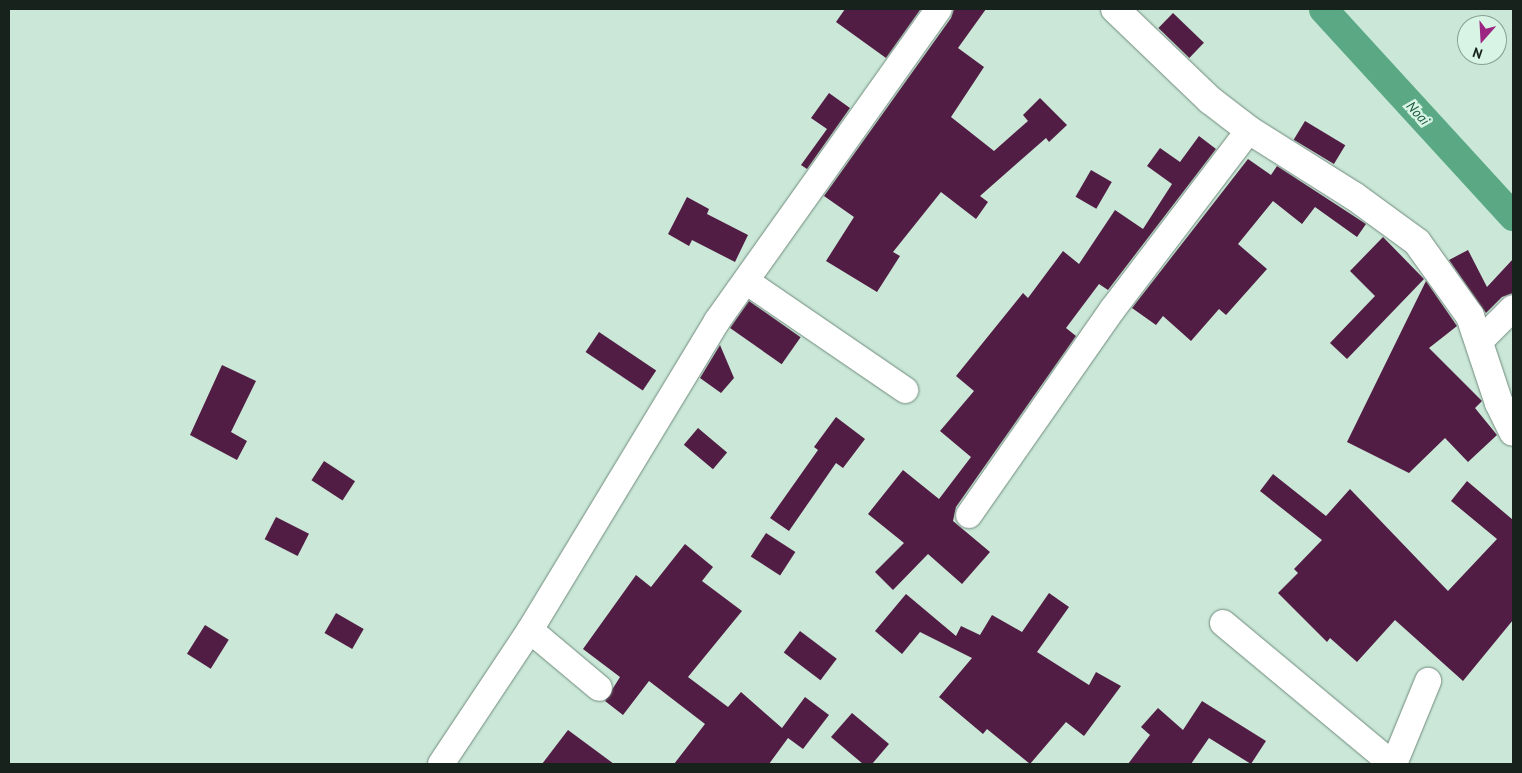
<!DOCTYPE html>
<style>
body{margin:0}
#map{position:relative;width:1522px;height:773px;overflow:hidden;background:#cae7d7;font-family:"PT Sans",sans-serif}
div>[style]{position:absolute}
.canal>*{height:29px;margin:-14.5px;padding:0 14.5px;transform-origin:14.5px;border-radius:14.5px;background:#5aa984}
.building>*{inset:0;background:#521d44;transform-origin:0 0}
.roads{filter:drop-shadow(0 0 1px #708a7d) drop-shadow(0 0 1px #708a7d)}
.minor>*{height:26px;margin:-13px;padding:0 13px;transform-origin:13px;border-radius:13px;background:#fff}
.tertiary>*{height:28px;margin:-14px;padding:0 14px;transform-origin:14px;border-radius:14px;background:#fff}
span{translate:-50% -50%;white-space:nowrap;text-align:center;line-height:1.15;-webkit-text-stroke:5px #d7f4e5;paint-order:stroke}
.water-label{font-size:14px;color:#1d593f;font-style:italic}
.frame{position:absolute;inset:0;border:10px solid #17221c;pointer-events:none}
.north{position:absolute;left:1457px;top:15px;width:50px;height:50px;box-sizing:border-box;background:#d7f4e5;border:1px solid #8aa095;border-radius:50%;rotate:199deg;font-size:14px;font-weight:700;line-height:20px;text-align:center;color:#17221c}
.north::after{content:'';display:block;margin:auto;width:18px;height:22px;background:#9c2681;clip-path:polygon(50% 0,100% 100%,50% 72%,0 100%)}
</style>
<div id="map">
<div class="canal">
<div style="left:1323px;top:9px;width:281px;rotate:47.5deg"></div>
</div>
<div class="building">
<div style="clip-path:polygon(845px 9px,918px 9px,920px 10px,886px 58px,836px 22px)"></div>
<div style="clip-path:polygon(954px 9px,986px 9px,958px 48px,984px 67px,951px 117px,994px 151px,1028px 121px,1023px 115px,1040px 98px,1067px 125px,1049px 142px,1046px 138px,980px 196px,988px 202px,976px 219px,941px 192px,893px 252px,900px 256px,877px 292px,826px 261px,854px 217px,824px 196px,951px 18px)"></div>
<div style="left:1173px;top:13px;width:43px;height:21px;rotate:44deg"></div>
<div style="clip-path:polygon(829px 93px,850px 108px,807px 169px,801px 165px,827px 129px,811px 118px)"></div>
<div style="left:1305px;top:121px;width:47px;height:22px;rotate:31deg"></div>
<div style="clip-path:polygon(1199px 136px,1216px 149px,1108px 290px,1099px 284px,1066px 328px,1076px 336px,956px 507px,953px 521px,990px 552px,962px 584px,928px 554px,893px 590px,875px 572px,904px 543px,868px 514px,903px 470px,939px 499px,971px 457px,940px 431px,974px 391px,956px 376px,1023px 293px,1028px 298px,1063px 251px,1079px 264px,1115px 210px,1143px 229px,1172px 184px,1147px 166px,1160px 148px,1180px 162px)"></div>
<div style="clip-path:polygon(1248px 159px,1271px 175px,1277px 166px,1366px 224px,1357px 237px,1315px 207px,1302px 224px,1273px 201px,1238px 244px,1267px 269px,1226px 315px,1219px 309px,1191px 341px,1163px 316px,1156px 325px,1132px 308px)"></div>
<div style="left:1091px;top:170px;width:24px;height:31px;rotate:30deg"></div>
<div style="clip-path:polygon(687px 197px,709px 209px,707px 214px,748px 235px,735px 262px,692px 240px,689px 246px,668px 234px)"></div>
<div style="clip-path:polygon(1383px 237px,1424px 279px,1347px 359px,1330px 343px,1375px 296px,1350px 271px)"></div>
<div style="clip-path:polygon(1468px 250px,1487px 287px,1513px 259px,1513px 293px,1502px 297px,1486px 313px,1449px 260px)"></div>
<div style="clip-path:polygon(1426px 281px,1457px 326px,1429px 348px,1482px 401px,1475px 408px,1497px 435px,1468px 462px,1445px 438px,1409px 473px,1347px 442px)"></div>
<div style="left:749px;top:301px;width:63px;height:33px;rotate:35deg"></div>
<div style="left:599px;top:332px;width:69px;height:24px;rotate:34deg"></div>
<div style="clip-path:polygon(720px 345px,734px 378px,721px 393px,700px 378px)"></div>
<div style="clip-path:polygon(222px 365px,256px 381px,231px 432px,247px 441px,237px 460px,190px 435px)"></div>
<div style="clip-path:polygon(836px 417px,865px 439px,843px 468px,836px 463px,789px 531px,770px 518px,818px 450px,814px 447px)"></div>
<div style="left:698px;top:428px;width:38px;height:22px;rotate:40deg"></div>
<div style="left:324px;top:461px;width:37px;height:23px;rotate:33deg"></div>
<div style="clip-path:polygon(1273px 474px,1326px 516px,1350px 489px,1448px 591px,1497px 539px,1451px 501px,1467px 481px,1513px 520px,1513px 620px,1463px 681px,1395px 620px,1357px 662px,1330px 638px,1327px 642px,1278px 593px,1298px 573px,1294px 569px,1322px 540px,1260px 491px)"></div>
<div style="left:276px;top:517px;width:37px;height:25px;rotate:27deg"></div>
<div style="left:766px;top:533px;width:35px;height:28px;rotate:33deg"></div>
<div style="clip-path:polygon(685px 544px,713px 567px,702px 581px,742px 611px,688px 677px,728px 707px,741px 692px,782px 728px,805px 697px,829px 715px,803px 749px,788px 738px,769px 764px,674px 764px,705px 724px,649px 681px,623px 715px,605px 701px,620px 677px,583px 649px,636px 575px,651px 587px)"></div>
<div style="clip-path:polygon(1049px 593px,1069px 607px,1037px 652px,1089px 685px,1096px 672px,1121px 686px,1084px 736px,1066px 722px,1030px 764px,987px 729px,983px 734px,939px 697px,972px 658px,920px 632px,902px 654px,875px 631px,906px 594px,956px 636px,961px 626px,980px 635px,992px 615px,1022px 632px)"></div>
<div style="left:336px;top:613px;width:32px;height:23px;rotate:30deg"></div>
<div style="left:205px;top:625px;width:28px;height:34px;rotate:32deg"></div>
<div style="left:800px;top:631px;width:46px;height:27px;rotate:37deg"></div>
<div style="clip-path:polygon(1202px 701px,1266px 741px,1251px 764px,1209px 738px,1191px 764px,1128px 764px,1150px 735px,1141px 727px,1158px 708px,1183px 730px)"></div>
<div style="clip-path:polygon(852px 713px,889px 744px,872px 764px,863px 764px,831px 737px)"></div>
<div style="clip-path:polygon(568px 730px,614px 764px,542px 764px)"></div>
</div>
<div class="roads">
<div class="minor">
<div style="left:746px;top:281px;width:193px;rotate:34.4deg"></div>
<div style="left:1481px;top:340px;width:45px;rotate:-45deg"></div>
<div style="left:969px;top:515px;width:250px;rotate:-55.1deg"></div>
<div style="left:1112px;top:310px;width:226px;rotate:-52.7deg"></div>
<div style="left:1223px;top:623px;width:220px;rotate:39.8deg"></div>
<div style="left:530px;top:630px;width:90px;rotate:40deg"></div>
<div style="left:441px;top:764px;width:161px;rotate:-56.4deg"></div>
<div style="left:530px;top:630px;width:361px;rotate:-58.8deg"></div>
<div style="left:717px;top:321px;width:383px;rotate:-54.6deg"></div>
<div style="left:1394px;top:764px;width:90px;rotate:-67.7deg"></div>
</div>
<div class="tertiary">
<div style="left:1115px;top:9px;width:132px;rotate:43.8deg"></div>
<div style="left:1210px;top:100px;width:49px;rotate:37.6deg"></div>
<div style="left:1249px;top:130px;width:124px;rotate:32.2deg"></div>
<div style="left:1354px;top:196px;width:78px;rotate:36.1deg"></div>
<div style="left:1417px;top:242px;width:91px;rotate:54.4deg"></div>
<div style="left:1470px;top:316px;width:92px;rotate:71.6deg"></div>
<div style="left:1499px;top:403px;width:32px;rotate:64deg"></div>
</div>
</div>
<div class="water-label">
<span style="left:1418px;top:113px;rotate:48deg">Noai</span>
</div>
<div class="frame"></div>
<div class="north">N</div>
</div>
